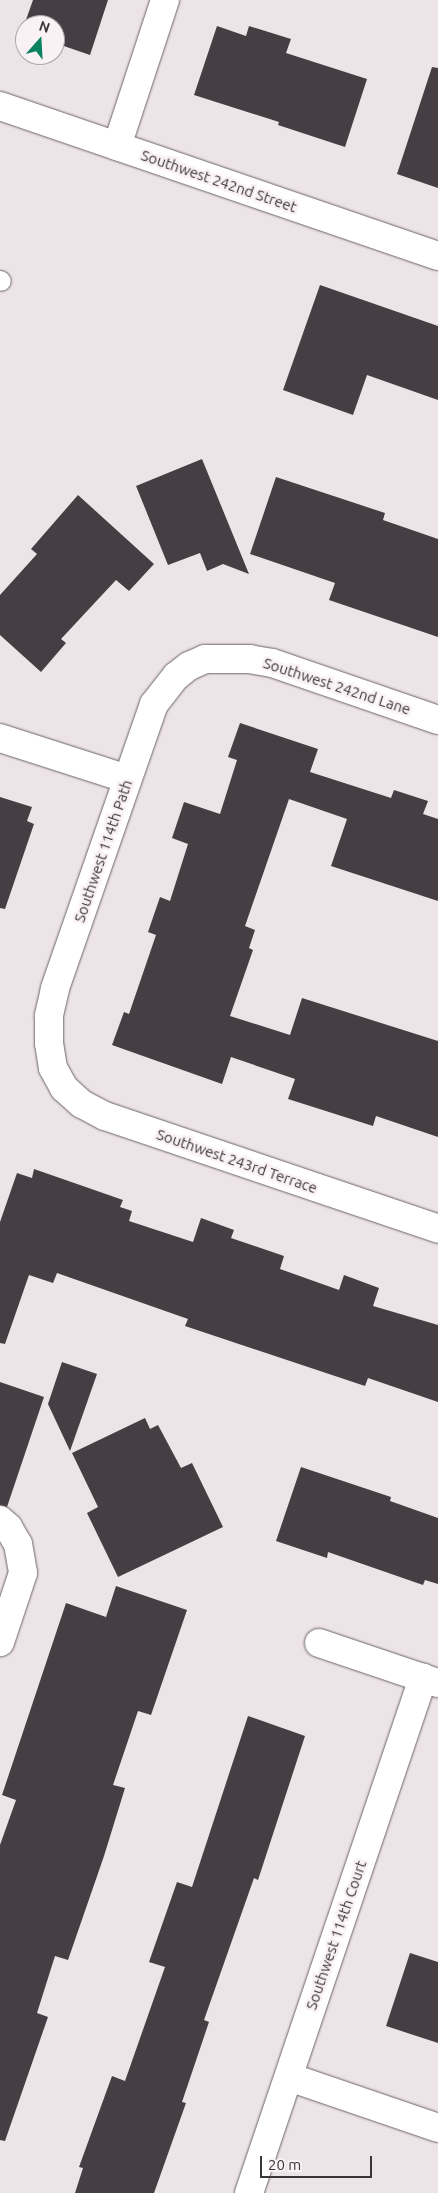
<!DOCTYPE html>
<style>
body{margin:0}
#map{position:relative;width:438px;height:2193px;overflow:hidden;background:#ede4e8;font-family:Ubuntu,sans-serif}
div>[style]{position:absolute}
.building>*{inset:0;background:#463e42}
.roads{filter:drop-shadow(0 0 1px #6c6467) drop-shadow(0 0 1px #6c6467)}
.service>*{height:19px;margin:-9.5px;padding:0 9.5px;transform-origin:9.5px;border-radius:9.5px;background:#fff}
.minor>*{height:28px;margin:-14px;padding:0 14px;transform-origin:14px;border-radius:14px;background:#fff}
span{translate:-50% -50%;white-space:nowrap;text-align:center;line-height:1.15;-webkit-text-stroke:5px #faf1f5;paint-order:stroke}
.street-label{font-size:15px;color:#3a3638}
.north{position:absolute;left:15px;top:15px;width:50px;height:50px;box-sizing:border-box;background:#faf1f5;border:1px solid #ada6a9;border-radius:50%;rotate:19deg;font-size:14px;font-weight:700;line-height:20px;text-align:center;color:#3a3638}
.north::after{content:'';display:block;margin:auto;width:18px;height:22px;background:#0b8160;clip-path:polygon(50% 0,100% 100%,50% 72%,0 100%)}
.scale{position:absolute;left:260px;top:2156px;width:112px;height:22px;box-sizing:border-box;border:2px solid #3a3638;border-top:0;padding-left:6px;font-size:15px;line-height:18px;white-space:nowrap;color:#3a3638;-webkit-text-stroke:4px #faf1f5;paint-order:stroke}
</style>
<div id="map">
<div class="building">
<div style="clip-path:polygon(33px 0,108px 0,90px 55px,55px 43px,55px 25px,25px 25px,25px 32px,22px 31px)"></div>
<div style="clip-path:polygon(217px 26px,246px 36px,249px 26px,291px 39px,286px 53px,367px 79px,345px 147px,278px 125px,279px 122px,194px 95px)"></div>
<div style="clip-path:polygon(432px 67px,438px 68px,438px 188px,397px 174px)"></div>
<div style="clip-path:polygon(320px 285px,438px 326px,438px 400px,367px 375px,353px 415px,283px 390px)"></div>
<div style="clip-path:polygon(202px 459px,249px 574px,223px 564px,207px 571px,200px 553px,168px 565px,136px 486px)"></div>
<div style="clip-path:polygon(276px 477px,385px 513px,383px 520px,438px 539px,438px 637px,329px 600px,335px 583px,250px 554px)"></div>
<div style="clip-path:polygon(78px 495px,154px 564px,129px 591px,116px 580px,61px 639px,66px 643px,41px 672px,0 635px,0 595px,37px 554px,31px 549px)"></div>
<div style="clip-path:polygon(240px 723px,318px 749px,310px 772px,391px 798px,394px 790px,428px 801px,423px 814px,438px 819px,438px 901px,331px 866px,347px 819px,289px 799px,245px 926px,255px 930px,249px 948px,253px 950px,230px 1016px,290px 1035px,302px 998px,438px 1041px,438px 1137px,376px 1116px,373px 1126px,288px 1099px,295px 1079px,231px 1057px,222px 1084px,112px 1045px,124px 1012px,129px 1014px,156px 935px,148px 932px,160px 897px,170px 901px,188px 844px,172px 838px,184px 802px,220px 814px,237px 760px,228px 757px)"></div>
<div style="clip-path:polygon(0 797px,32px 807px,27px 821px,34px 824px,5px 909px,0 908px)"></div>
<div style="clip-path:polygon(34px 1169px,123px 1200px,120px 1207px,132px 1211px,129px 1221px,193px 1242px,201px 1218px,234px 1230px,231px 1238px,284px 1256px,280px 1269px,339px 1290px,344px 1275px,379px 1288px,373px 1306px,438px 1325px,438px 1402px,368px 1378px,365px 1386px,185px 1326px,188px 1319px,57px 1273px,53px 1283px,29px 1275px,5px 1344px,0 1343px,0 1222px,17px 1173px,32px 1178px)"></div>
<div style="clip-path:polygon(62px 1362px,97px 1374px,70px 1451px,48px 1404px)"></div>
<div style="clip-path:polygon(0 1382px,44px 1397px,7px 1507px,0 1505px)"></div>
<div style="clip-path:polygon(145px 1418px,150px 1429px,158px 1425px,181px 1468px,192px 1463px,223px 1527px,118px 1577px,87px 1513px,98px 1507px,72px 1453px)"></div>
<div style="clip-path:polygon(301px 1467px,391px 1497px,390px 1501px,438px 1518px,438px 1584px,425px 1580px,423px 1585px,328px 1552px,327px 1558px,276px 1541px)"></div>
<div style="clip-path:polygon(116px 1586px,187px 1610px,151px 1715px,138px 1711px,113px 1785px,125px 1788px,104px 1856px,68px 1960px,55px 1956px,37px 2013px,48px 2017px,5px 2141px,0 2140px,0 1845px,16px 1800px,2px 1795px,66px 1603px,106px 1617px)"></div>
<div style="clip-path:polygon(248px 1716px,305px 1736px,258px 1880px,254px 1878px,204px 2020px,209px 2022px,182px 2102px,186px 2103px,154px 2193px,75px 2193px,83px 2168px,79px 2167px,112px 2076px,125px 2081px,165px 1967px,149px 1962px,177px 1882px,192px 1887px)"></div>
<div style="clip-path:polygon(410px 1953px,438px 1962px,438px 2043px,386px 2026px)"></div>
</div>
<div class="roads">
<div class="service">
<div style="left:0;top:280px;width:1px;rotate:45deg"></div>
</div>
<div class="minor">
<div style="left:0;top:106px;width:463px;rotate:18.9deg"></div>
<div style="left:117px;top:146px;width:154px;rotate:-71.8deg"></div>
<div style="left:438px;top:720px;width:176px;rotate:-161deg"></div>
<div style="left:272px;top:663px;width:22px;rotate:-170deg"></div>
<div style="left:250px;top:659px;width:45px;rotate:180deg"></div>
<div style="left:205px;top:659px;width:17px;rotate:156deg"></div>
<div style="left:189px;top:666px;width:16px;rotate:142deg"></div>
<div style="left:176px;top:676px;width:36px;rotate:128deg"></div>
<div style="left:154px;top:704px;width:302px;rotate:109.2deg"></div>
<div style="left:55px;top:989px;width:28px;rotate:103deg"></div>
<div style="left:49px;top:1016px;width:27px;rotate:90deg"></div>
<div style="left:49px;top:1043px;width:25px;rotate:81deg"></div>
<div style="left:53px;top:1068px;width:23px;rotate:61deg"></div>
<div style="left:64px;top:1088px;width:24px;rotate:42deg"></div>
<div style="left:82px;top:1104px;width:26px;rotate:28deg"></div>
<div style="left:105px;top:1116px;width:352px;rotate:18.7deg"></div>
<div style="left:0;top:738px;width:134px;rotate:17.8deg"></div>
<div style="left:0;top:1520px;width:11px;rotate:41deg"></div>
<div style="left:8px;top:1527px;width:20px;rotate:60deg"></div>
<div style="left:18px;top:1544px;width:29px;rotate:80deg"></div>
<div style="left:23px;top:1573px;width:73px;rotate:108.4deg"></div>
<div style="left:319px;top:1643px;width:126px;rotate:18.6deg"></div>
<div style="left:289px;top:2077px;width:157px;rotate:18.9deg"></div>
<div style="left:249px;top:2193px;width:544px;rotate:-71.33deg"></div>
</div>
</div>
<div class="street-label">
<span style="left:219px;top:181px;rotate:19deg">Southwest 242nd Street</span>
<span style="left:337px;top:686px;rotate:18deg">Southwest 242nd Lane</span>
<span style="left:103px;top:851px;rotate:-71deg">Southwest 114th Path</span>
<span style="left:237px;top:1161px;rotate:19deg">Southwest 243rd Terrace</span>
<span style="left:336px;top:1935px;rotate:-71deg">Southwest 114th Court</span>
</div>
<div class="north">N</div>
<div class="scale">20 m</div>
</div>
